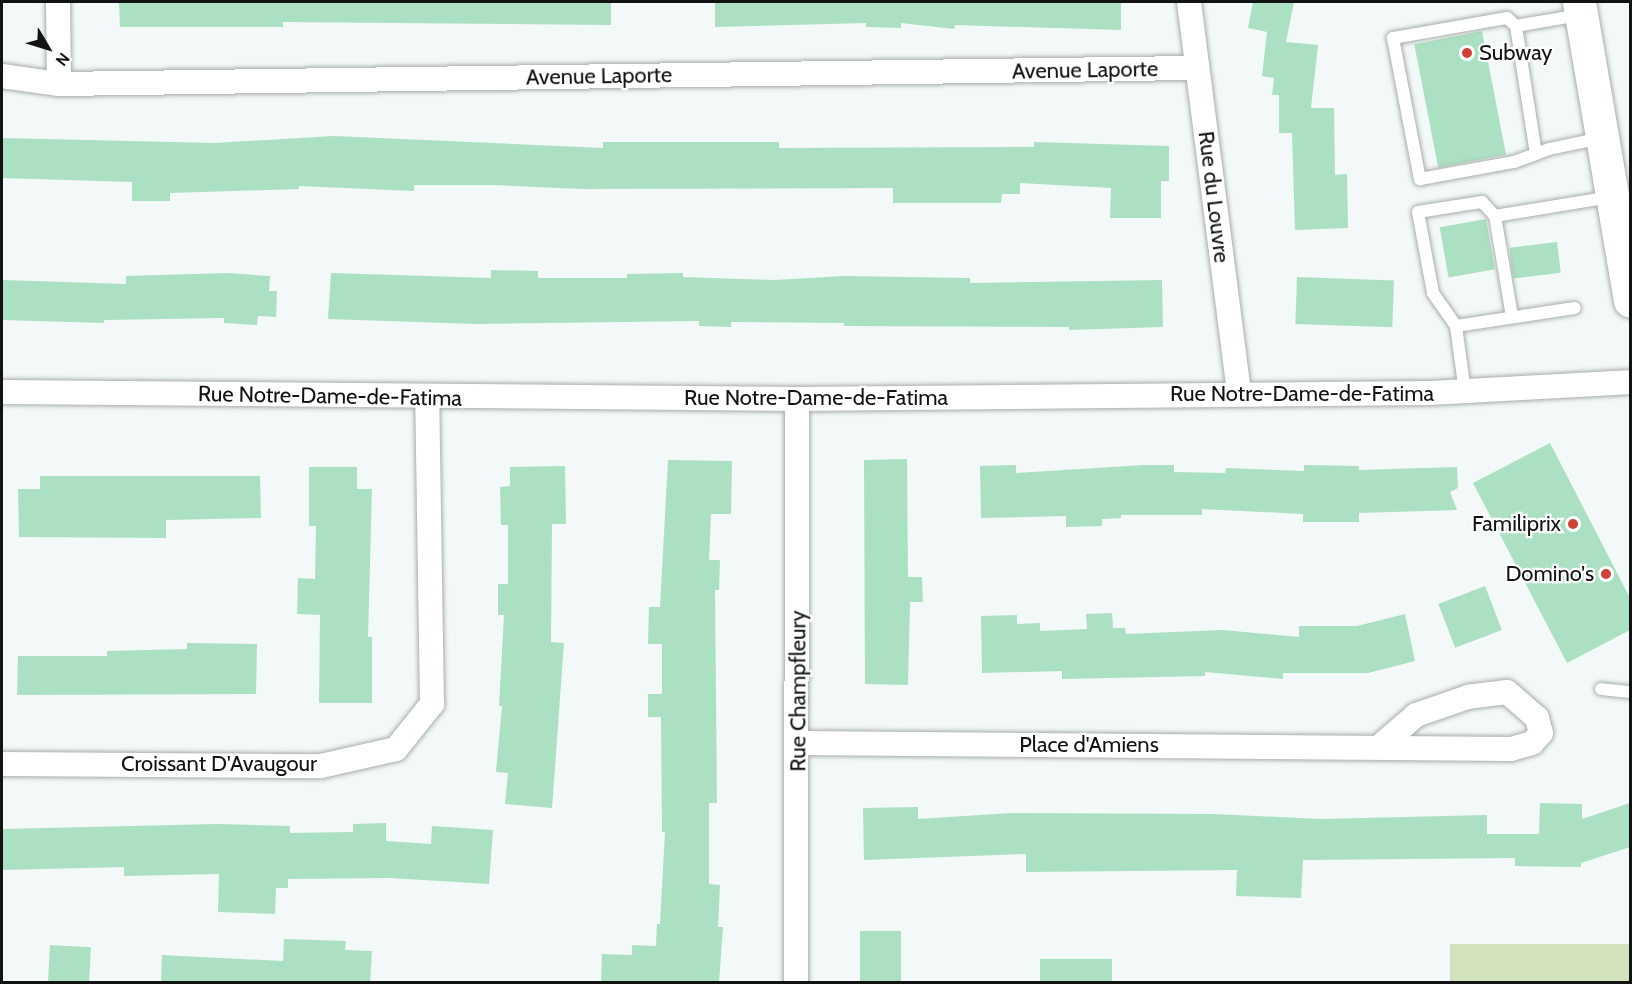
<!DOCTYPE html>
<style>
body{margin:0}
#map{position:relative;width:1632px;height:984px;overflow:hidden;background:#f3f8f8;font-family:Cabin,sans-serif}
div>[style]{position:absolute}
.green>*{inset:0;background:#d2e2bd;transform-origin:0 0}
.building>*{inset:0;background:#ace0c2;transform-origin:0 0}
.roads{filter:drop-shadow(0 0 2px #a8adac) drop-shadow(0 0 2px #a8adac)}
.lane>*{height:12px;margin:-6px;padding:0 6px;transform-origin:6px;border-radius:6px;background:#fff}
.street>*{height:24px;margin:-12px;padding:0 12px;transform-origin:12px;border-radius:12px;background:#fff}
.secondary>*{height:33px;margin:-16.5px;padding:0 16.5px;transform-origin:16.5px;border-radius:16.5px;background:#fff}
.dots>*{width:16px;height:16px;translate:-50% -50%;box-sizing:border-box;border:3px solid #fff;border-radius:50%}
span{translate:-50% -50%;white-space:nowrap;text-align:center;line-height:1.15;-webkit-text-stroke:4.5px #fff;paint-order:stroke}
.poi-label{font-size:22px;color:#121313}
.left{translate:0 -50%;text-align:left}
.right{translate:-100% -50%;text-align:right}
.street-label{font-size:22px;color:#121313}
.frame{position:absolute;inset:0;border:3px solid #121313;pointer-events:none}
.north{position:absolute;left:18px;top:18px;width:60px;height:60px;-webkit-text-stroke:4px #fff;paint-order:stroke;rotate:128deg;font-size:16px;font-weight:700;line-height:24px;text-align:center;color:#121313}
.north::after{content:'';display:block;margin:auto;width:21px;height:27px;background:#121313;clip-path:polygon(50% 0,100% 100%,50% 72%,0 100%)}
</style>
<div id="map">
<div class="green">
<div style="left:1450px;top:944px;width:180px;height:38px"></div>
</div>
<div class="building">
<div style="clip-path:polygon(119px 2px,611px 2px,611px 25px,283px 22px,283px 27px,120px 27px)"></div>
<div style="clip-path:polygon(715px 2px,1121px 2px,1121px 30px,955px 25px,954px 29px,901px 23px,901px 28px,866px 27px,866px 23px,715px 27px)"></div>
<div style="clip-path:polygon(1253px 2px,1294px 2px,1286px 42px,1318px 45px,1311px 108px,1334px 108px,1335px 175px,1347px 174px,1348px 228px,1295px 230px,1292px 133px,1279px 133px,1279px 95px,1272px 95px,1274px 78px,1262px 76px,1267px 32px,1248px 28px)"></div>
<div style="left:1482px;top:31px;width:126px;height:69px;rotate:79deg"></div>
<div style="clip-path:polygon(333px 136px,603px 148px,603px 142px,779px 142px,779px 148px,1034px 147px,1034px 142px,1169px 146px,1169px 181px,1161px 181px,1161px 218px,1110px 218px,1111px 188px,1020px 183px,1020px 194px,1002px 194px,1001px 203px,893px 203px,893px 188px,582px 189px,492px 185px,414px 185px,414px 191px,299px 186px,299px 189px,170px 193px,170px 201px,132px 201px,132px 182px,2px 178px,2px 138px,214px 143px)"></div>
<div style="left:1486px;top:219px;width:51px;height:47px;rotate:80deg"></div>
<div style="left:1557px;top:242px;width:31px;height:48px;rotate:83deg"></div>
<div style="clip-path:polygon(491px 270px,538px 271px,538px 278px,627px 278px,627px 274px,683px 273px,683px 277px,774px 280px,844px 276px,970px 278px,970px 283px,1162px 280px,1163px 327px,1069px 330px,1069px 327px,844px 326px,844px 323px,731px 322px,731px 327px,699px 326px,699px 321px,475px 324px,328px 319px,331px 273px,491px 278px)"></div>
<div style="clip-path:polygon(227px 273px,270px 276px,269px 291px,277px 291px,276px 317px,258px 316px,257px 325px,224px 323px,224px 318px,104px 320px,104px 323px,2px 320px,2px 280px,126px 284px,126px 276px)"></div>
<div style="left:1297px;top:277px;width:97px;height:47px;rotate:2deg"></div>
<div style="clip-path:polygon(1550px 443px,1630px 598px,1630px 630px,1567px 663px,1473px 483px)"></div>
<div style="clip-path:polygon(907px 459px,908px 577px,922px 577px,923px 602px,910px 602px,908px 685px,865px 684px,864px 460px)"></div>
<div style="clip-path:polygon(668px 460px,732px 461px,731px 514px,711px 514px,709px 560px,720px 560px,719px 590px,715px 590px,717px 803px,709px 803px,709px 884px,720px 885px,718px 927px,723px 927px,719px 982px,601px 982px,602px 954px,632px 955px,632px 945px,656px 946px,657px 924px,660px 924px,665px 832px,662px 832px,661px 717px,648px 717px,648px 694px,662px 694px,662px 644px,648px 644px,649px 607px,660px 607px)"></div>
<div style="clip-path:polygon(1016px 465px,1016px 473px,1144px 465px,1174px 465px,1174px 472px,1225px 473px,1226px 468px,1304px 471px,1304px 465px,1359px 466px,1359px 470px,1457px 467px,1458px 488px,1450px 492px,1457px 510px,1359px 513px,1359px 522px,1303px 522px,1303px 514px,1202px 509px,1202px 515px,1121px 515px,1121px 518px,1102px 519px,1102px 526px,1066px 527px,1066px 516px,981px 518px,980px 466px)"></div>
<div style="clip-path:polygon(565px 466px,566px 524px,552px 524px,551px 642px,564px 643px,552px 808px,505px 804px,508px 773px,496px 772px,502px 706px,499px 706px,504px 615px,498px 615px,498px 584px,508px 584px,508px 525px,501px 525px,500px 487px,510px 486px,510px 467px)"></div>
<div style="clip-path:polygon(309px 467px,357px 467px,357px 489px,372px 489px,368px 637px,372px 637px,372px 703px,319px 703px,320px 615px,297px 614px,298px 578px,315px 579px,316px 526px,309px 526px)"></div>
<div style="clip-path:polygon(40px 476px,260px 476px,261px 518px,166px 520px,166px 538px,19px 537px,18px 489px,40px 489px)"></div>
<div style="left:1485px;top:586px;width:47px;height:50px;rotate:69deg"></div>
<div style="clip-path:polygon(1112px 613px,1113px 628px,1125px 628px,1126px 634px,1222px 630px,1299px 637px,1299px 626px,1357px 626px,1405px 614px,1415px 661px,1368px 673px,1283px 673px,1283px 679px,1205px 672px,1205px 676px,1062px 679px,1062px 671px,982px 673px,981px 616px,1017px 615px,1017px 624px,1040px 623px,1040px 631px,1087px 629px,1086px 614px)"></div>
<div style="clip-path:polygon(187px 643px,257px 644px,256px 694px,17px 695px,18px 656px,107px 656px,107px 651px,187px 649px)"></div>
<div style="clip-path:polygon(1540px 803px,1582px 804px,1582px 819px,1630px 803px,1630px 847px,1581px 863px,1581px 867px,1515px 866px,1515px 858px,1303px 860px,1301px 898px,1236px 896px,1237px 870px,1026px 872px,1026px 854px,864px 860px,863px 808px,918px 807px,918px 819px,1011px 813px,1214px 814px,1321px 819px,1487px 815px,1487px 834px,1539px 834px)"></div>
<div style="clip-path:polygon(386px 823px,386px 841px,431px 844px,432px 826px,493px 830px,489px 884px,390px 878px,288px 879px,288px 888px,276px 888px,275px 914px,218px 912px,219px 874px,124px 876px,124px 867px,2px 870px,2px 829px,217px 824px,290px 826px,290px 833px,353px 832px,353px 824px)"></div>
<div style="left:860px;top:931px;width:41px;height:51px"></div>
<div style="clip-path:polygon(284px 939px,346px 941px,345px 950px,372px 951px,370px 982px,161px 982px,162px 955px,283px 961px)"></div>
<div style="left:50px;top:945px;width:41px;height:37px;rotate:3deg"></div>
<div style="left:1040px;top:959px;width:72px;height:23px"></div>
</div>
<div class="roads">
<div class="lane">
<div style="left:1516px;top:26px;width:65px;rotate:-9.8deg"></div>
<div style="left:1536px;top:154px;width:130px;rotate:-98.9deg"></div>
<div style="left:1516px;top:26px;width:12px;rotate:-138deg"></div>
<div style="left:1507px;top:18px;width:116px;rotate:170deg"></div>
<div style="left:1393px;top:38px;width:144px;rotate:79.2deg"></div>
<div style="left:1420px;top:179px;width:96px;rotate:-10.3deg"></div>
<div style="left:1514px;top:162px;width:23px;rotate:-20deg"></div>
<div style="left:1536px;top:154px;width:14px;rotate:-21deg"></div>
<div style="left:1549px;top:149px;width:53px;rotate:-11.9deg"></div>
<div style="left:1495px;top:216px;width:102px;rotate:80.4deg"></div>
<div style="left:1456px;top:326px;width:120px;rotate:-8.6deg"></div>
<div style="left:1465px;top:392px;width:67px;rotate:-97.8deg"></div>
<div style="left:1456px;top:326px;width:40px;rotate:-124.9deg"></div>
<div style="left:1433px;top:293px;width:82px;rotate:-100.5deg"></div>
<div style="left:1418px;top:212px;width:65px;rotate:-8.9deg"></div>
<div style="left:1482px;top:202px;width:19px;rotate:47deg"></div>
<div style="left:1495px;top:216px;width:118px;rotate:-9.3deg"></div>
<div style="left:1601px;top:689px;width:29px;rotate:6deg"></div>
</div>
<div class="street">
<div style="left:58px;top:2px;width:82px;rotate:89.3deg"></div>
<div style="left:1189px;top:2px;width:394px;rotate:82.7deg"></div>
<div style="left:2px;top:76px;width:58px;rotate:8deg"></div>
<div style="left:59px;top:84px;width:1138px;rotate:-0.81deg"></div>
<div style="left:2px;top:392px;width:795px;rotate:0.5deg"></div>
<div style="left:797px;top:399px;width:631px;rotate:-0.54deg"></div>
<div style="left:1428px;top:393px;width:202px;rotate:-3.1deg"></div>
<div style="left:799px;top:743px;width:712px;rotate:0.48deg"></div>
<div style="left:1511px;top:749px;width:22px;rotate:-16deg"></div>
<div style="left:1532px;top:743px;width:13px;rotate:-48deg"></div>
<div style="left:1541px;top:733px;width:16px;rotate:-105deg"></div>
<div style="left:1537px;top:718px;width:40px;rotate:-139deg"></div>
<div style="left:1507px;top:692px;width:39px;rotate:173deg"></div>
<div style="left:1468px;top:697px;width:55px;rotate:160.9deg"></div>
<div style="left:1416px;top:715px;width:49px;rotate:139.1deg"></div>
<div style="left:2px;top:764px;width:319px;rotate:0.4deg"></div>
<div style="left:321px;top:766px;width:77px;rotate:-12.8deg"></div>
<div style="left:396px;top:749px;width:58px;rotate:-51.3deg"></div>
<div style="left:432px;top:704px;width:306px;rotate:-90.9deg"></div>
<div style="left:796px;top:982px;width:583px;rotate:-89.9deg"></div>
</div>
<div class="secondary">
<div style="left:1579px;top:2px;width:303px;rotate:80.3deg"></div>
</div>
</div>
<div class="dots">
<div style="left:1467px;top:53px;background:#ce4136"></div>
<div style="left:1573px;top:524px;background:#ce4136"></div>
<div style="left:1606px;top:574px;background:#ce4136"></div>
</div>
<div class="poi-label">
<span class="left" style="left:1479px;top:53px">Subway</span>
<span class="right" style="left:1561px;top:524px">Familiprix</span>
<span class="right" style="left:1594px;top:574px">Domino's</span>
</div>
<div class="street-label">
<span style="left:1085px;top:70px;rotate:-1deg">Avenue Laporte</span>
<span style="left:599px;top:76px;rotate:-1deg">Avenue Laporte</span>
<span style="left:1214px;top:197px;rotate:83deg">Rue du Louvre</span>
<span style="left:1302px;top:394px">Rue Notre-Dame-de-Fatima</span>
<span style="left:330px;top:396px;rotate:1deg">Rue Notre-Dame-de-Fatima</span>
<span style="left:816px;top:398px">Rue Notre-Dame-de-Fatima</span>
<span style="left:798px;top:691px;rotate:-90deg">Rue Champfleury</span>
<span style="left:1089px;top:745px">Place d'Amiens</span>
<span style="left:219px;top:764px">Croissant D'Avaugour</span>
</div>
<div class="frame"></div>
<div class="north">N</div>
</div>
